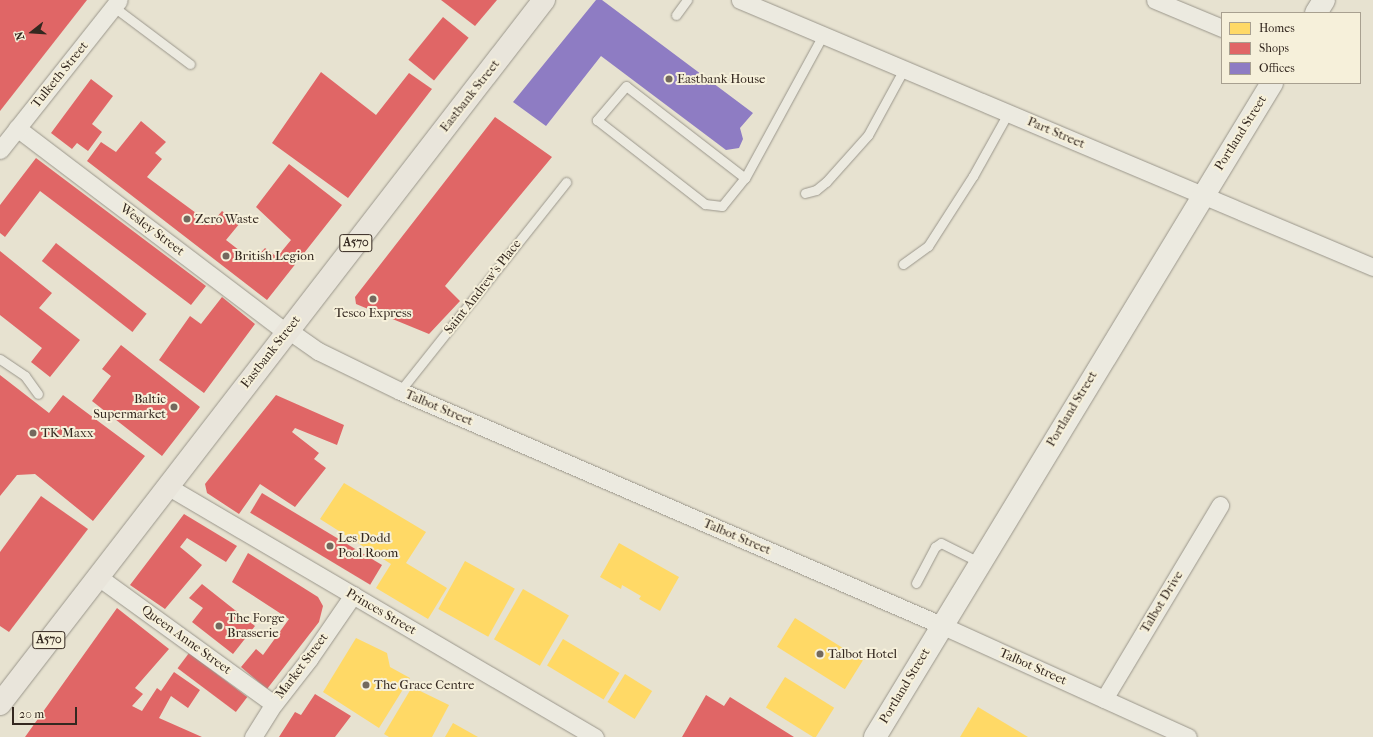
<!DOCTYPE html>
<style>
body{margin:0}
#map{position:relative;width:1373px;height:737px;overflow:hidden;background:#e7e2d0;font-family:"IM FELL French Canon",serif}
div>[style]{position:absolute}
.homes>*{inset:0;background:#ffd966;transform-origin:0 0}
.shops>*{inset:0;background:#e06666;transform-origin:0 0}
.offices>*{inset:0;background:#8e7cc3}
.roads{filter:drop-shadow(0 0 1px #9a968b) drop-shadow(0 0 1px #9a968b)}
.lane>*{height:9px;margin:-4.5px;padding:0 4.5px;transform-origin:4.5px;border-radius:4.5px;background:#eceae0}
.street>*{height:17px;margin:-8.5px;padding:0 8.5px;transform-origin:8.5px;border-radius:8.5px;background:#eceae0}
.secondary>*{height:22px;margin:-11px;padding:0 11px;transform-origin:11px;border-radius:11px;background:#eceae0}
.highway>*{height:22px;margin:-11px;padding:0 11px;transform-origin:11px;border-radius:11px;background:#e9e5db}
.dots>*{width:11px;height:11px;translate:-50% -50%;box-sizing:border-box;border:2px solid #f6f0da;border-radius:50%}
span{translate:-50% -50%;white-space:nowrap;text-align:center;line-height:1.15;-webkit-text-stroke:4px #f6f0da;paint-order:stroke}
.shield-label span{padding:1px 3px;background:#f6f0da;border:1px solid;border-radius:3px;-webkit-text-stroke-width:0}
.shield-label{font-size:12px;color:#342820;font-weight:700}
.street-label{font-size:13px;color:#342820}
.poi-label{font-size:13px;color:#342820}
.left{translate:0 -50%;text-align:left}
.right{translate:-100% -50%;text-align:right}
.legend{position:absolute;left:1221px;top:12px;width:140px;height:72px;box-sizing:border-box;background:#f6f0da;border:1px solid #a8a090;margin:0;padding:5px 7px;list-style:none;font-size:12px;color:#342820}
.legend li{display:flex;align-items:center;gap:8px;height:20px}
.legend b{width:20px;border:1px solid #a8a090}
.north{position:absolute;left:12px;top:12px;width:40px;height:40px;-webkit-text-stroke:3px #f6f0da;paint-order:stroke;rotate:253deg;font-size:11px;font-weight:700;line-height:16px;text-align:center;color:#342820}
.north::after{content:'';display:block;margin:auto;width:14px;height:18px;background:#342820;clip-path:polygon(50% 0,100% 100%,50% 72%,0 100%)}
.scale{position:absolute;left:12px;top:707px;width:65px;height:18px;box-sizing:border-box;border:2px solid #342820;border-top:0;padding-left:5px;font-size:12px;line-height:14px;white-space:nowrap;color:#342820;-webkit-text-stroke:3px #f6f0da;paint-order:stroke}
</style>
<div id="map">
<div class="homes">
<div style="clip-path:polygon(344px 483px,426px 532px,406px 563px,447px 588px,428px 619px,376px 588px,391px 564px,320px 519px)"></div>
<div style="clip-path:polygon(619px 543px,679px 577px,660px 611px,639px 599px,641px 596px,622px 585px,621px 589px,600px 577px)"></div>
<div style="left:465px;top:561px;width:57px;height:55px;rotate:29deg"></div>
<div style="left:523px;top:589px;width:53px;height:58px;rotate:30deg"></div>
<div style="left:795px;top:618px;width:80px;height:34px;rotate:32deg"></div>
<div style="clip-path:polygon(356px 638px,387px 653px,390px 667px,410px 678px,379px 728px,323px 692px)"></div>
<div style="left:563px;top:639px;width:66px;height:31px;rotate:31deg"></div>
<div style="left:625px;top:674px;width:32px;height:33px;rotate:32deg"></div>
<div style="left:785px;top:677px;width:58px;height:36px;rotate:32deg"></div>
<div style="clip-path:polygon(412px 687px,449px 705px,432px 737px,389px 737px,384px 734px)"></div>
<div style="clip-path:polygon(978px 707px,1028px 737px,960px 737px)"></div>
<div style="clip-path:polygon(453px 723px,478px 737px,445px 737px)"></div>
</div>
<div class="shops">
<div style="clip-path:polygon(0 0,87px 0,0 111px)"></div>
<div style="clip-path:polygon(441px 0,497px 0,475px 26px)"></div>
<div style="left:443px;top:17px;width:33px;height:55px;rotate:39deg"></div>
<div style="clip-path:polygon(321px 72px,376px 115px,409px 73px,432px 89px,348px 198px,272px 143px)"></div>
<div style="clip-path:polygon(91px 79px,113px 96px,92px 124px,102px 132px,88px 151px,77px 143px,72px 149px,51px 133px)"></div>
<div style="clip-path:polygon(495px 117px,552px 157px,445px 286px,460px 301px,429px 334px,356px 304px,355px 297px)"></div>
<div style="clip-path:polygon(141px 121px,166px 142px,155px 153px,162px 159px,147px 177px,211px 224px,222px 211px,240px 223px,226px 240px,253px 261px,265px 248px,277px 257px,291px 240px,256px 207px,289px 164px,342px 205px,267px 300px,87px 161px,101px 142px,116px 152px)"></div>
<div style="clip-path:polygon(36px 158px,206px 286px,191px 305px,40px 191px,5px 237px,0 233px,0 205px)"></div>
<div style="left:56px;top:243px;width:115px;height:23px;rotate:38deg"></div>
<div style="clip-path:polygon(0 251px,52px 293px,39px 308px,80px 340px,50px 377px,31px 362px,42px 348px,0 315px)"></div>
<div style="clip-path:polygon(222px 297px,255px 324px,204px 393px,159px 360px,190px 316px,201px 324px)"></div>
<div style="clip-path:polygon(121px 345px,200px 407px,162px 456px,92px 401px,111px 376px,102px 369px)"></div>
<div style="clip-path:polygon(0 375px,49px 413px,63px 395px,145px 456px,93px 521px,35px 474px,17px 475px,0 496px)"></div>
<div style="clip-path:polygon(276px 395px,344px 425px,337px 445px,295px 428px,292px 432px,319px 453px,314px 459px,326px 468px,295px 507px,260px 484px,239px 514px,207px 493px,205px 484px)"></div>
<div style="left:262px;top:493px;width:140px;height:23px;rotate:31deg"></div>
<div style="clip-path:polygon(41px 496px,88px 529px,9px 632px,0 626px,0 552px)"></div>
<div style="clip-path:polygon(184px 514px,237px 546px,226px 562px,187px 538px,180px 547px,202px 565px,165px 609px,130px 585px)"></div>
<div style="clip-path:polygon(248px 553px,318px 597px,323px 606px,319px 622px,267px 689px,241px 667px,256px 649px,263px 655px,289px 619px,232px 582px)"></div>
<div style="clip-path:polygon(202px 584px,255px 626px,233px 654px,192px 622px,203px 608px,189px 598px)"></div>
<div style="clip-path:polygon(117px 608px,169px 649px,135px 688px,143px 694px,132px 706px,142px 711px,157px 688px,161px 691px,174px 672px,200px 690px,188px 708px,171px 696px,159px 718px,202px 737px,25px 737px)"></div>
<div style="left:189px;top:653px;width:73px;height:19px;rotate:37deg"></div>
<div style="clip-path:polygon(315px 694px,351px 716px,335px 737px,279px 737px,295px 712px,301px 715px)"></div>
<div style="clip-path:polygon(706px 695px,724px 706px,730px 697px,794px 737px,682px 737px)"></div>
</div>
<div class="offices">
<div style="clip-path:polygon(596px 0,602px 0,753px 113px,740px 128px,743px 139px,739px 148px,726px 150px,601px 56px,546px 126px,513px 102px)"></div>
</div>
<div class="roads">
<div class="lane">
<div style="left:114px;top:7px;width:95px;rotate:36.9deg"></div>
<div style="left:676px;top:15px;width:19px;rotate:-54deg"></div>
<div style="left:745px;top:178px;width:150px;rotate:-142.3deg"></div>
<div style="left:626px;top:86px;width:45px;rotate:130.5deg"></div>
<div style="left:597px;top:120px;width:137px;rotate:37.9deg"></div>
<div style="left:705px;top:204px;width:17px;rotate:7deg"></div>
<div style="left:722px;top:206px;width:36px;rotate:-51deg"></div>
<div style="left:745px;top:178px;width:163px;rotate:-61.4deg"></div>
<div style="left:805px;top:193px;width:11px;rotate:-15deg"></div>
<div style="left:816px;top:190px;width:13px;rotate:-39deg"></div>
<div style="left:826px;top:182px;width:63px;rotate:-48.2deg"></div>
<div style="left:868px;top:135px;width:75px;rotate:-61.4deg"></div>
<div style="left:903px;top:264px;width:31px;rotate:-36deg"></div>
<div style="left:928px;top:246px;width:83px;rotate:-57.3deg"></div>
<div style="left:973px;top:176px;width:72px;rotate:-60.9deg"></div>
<div style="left:0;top:359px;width:30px;rotate:34deg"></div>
<div style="left:25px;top:376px;width:22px;rotate:54deg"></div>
<div style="left:400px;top:391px;width:267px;rotate:-51.5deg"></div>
<div style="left:916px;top:583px;width:41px;rotate:-62.2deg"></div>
<div style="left:935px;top:547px;width:7px;rotate:-34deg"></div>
<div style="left:941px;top:543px;width:42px;rotate:26.6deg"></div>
</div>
<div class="street">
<div style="left:740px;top:0;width:687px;rotate:22.87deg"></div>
<div style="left:1155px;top:0;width:73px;rotate:22.7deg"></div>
<div style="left:17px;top:128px;width:338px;rotate:37.2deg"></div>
<div style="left:0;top:150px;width:191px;rotate:-51.6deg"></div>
<div style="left:288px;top:330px;width:37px;rotate:35deg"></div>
<div style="left:318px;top:351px;width:91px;rotate:26deg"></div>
<div style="left:400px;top:391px;width:589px;rotate:23.39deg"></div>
<div style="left:941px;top:625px;width:271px;rotate:24.4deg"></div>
<div style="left:167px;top:486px;width:496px;rotate:30.4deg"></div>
<div style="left:97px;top:576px;width:218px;rotate:35.9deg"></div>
<div style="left:1104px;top:699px;width:226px;rotate:-59.1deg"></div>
<div style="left:253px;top:737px;width:39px;rotate:-58deg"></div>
<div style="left:274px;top:704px;width:57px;rotate:-52.1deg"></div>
<div style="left:309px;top:659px;width:78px;rotate:-55.5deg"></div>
</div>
<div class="secondary">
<div style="left:1316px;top:13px;width:15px;rotate:-58deg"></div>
<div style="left:875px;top:737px;width:765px;rotate:-58.74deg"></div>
</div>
<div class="highway">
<div style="left:0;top:704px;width:890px;rotate:-52.31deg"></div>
</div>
</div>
<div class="dots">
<div style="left:669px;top:79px;background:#73695e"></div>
<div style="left:187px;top:219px;background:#73695e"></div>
<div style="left:226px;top:256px;background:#73695e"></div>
<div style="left:373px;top:299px;background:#73695e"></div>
<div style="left:174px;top:407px;background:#73695e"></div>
<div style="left:33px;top:433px;background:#73695e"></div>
<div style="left:330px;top:546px;background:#73695e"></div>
<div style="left:219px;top:626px;background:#73695e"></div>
<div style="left:820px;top:654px;background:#73695e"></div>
<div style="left:366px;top:685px;background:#73695e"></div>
</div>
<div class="shield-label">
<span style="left:356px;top:243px">A570</span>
<span style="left:49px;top:640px">A570</span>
</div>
<div class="street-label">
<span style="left:60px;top:75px;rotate:-51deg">Tulketh Street</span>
<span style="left:470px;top:96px;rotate:-52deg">Eastbank Street</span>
<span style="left:1056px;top:133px;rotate:23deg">Part Street</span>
<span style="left:1241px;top:133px;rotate:-58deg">Portland Street</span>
<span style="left:152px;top:230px;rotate:37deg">Wesley Street</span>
<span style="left:483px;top:287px;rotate:-52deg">Saint Andrew's Place</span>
<span style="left:271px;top:352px;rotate:-52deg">Eastbank Street</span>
<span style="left:439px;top:408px;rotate:23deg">Talbot Street</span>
<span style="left:1072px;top:409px;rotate:-59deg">Portland Street</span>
<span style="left:737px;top:537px;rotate:23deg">Talbot Street</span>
<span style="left:1162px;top:602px;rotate:-59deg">Talbot Drive</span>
<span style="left:381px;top:612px;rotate:30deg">Princes Street</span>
<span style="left:186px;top:640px;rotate:36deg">Queen Anne Street</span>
<span style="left:302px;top:666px;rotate:-53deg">Market Street</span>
<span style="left:1033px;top:667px;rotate:24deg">Talbot Street</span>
<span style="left:905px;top:686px;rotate:-59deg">Portland Street</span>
</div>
<div class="poi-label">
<span class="left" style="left:677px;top:79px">Eastbank House</span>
<span class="left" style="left:195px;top:219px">Zero Waste</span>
<span class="left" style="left:234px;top:256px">British Legion</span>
<span style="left:373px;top:313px">Tesco Express</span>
<span class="right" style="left:166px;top:407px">Baltic<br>Supermarket</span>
<span class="left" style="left:41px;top:433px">TK Maxx</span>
<span class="left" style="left:338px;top:546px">Les Dodd<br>Pool Room</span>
<span class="left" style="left:227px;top:626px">The Forge<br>Brasserie</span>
<span class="left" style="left:828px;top:654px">Talbot Hotel</span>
<span class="left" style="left:374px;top:685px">The Grace Centre</span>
</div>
<ul class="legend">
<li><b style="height:11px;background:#ffd966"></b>Homes</li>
<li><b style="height:11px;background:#e06666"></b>Shops</li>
<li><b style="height:11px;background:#8e7cc3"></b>Offices</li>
</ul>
<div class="north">N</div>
<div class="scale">20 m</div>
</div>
